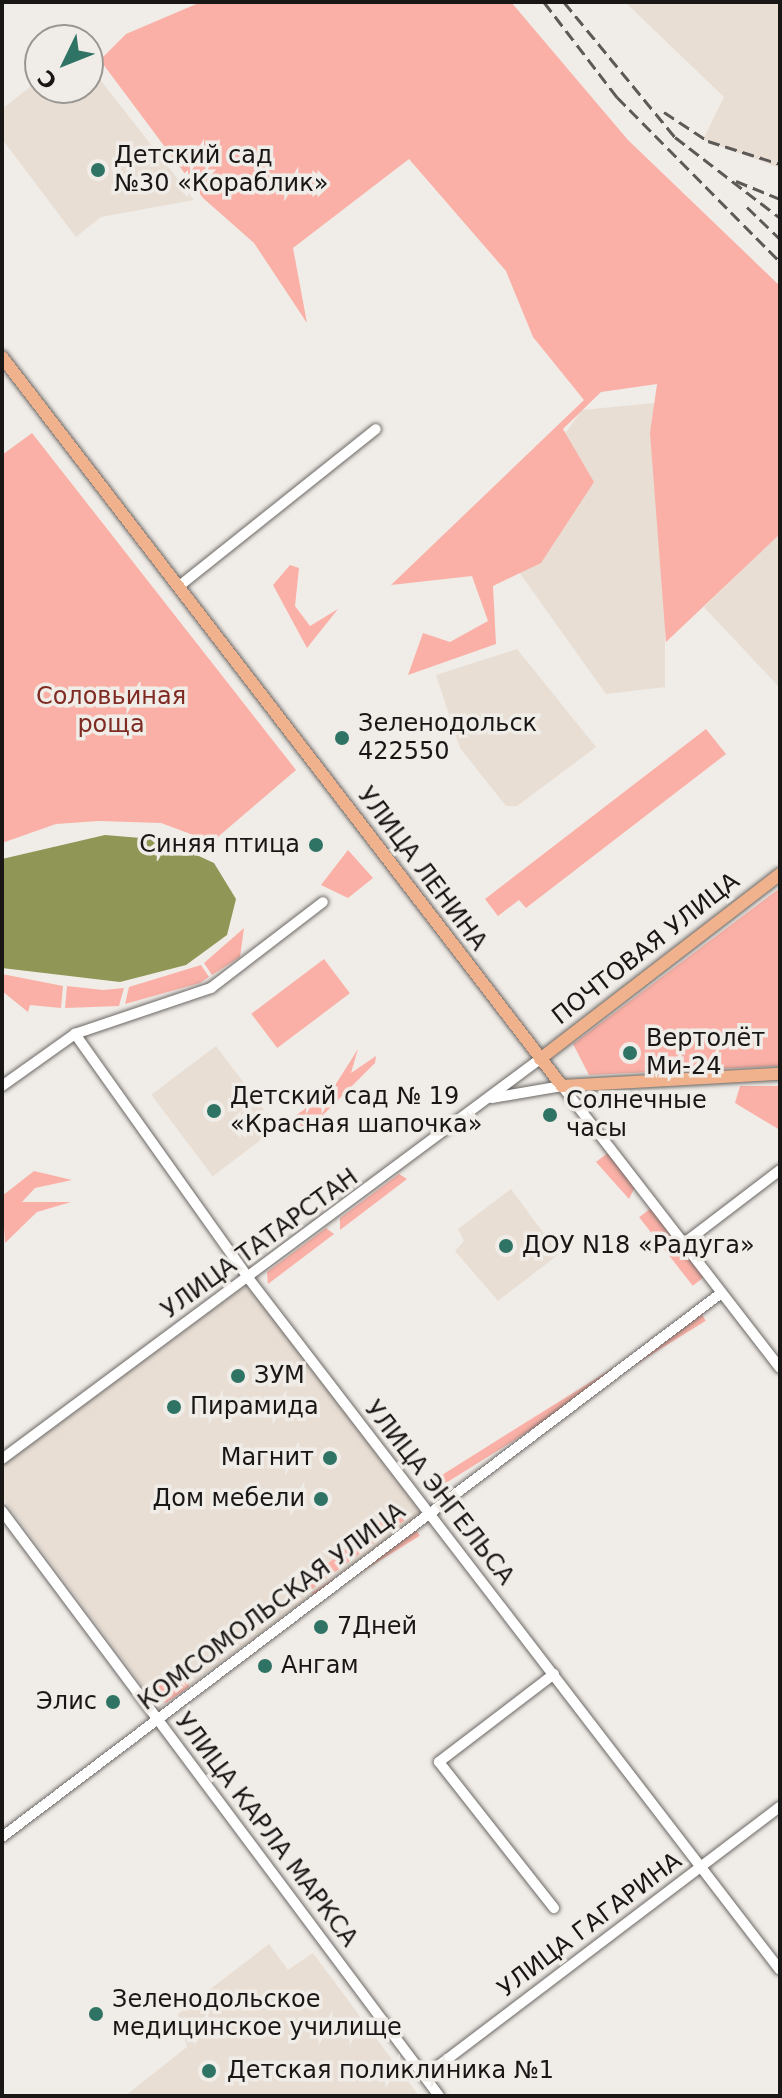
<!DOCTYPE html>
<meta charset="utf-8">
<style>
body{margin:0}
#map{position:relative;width:782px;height:2098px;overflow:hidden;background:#f0ece7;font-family:"DejaVu Sans",sans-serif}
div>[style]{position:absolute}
.built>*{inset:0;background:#e8ded4;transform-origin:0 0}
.green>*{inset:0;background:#fab0a6;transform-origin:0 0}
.water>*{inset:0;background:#909655}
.roads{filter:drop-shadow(0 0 2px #6c6865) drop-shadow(0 0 2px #6c6865)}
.minor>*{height:10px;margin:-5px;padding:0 5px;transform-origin:5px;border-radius:5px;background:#fff}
.major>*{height:12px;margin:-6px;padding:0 6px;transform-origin:6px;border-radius:6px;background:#f0b28c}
.rail>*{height:3px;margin-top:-1.5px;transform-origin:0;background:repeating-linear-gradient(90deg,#5c5957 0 12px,transparent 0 18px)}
.dots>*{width:22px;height:22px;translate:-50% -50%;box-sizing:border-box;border:4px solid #f0ece7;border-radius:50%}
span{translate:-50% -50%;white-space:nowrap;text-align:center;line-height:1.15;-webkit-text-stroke:7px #f0ece7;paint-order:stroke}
.poi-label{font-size:24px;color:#191716}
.left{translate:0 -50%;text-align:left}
.right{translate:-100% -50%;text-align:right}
.park-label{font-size:24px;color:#7f2a23}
.street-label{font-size:24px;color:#191716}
.frame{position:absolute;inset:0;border:4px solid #191716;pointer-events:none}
.north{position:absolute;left:24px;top:24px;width:80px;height:80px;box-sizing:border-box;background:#f0ece7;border:2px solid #9a9793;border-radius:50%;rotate:227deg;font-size:22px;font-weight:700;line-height:32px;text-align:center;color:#191716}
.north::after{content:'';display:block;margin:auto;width:28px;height:36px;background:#2f7365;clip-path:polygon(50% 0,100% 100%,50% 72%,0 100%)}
</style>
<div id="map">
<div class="built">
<div style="clip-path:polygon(780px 2px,780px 168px,703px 140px,724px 97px,626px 3px)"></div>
<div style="clip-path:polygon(88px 64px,194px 200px,101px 217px,76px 237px,2px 139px,2px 109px,40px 79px,40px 88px,88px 88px)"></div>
<div style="clip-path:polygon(665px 402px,665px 687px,606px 694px,492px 534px,582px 410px)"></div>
<div style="clip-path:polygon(780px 534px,780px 688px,704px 607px)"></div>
<div style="clip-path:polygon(517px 649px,596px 747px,517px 806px,506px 806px,460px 748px,436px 675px)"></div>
<div style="left:216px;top:1046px;width:102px;height:81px;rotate:53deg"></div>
<div style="clip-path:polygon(511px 1189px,559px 1254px,498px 1301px,455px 1251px,464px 1241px,458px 1229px)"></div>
<div style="clip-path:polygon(248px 1284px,423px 1513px,159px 1708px,2px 1497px,2px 1466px)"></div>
<div style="clip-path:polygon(269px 1944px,288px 1970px,313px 1953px,419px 2096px,125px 2096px,187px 2047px,178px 2014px)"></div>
</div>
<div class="green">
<div style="clip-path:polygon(201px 2px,511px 2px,628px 140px,780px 286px,780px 534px,666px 642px,650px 433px,657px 384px,601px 392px,563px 429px,594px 482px,541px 563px,493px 586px,496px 644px,408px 675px,423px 633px,450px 642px,488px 621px,472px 576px,391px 585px,584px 400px,533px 337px,506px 271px,409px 159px,293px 248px,307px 323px,254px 243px,203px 198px,100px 60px,126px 34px)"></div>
<div style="clip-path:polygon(32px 433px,296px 770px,212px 842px,161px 823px,99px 821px,56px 824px,2px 843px,2px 455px)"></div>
<div style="clip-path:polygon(290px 565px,299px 568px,295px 606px,310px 626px,338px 609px,307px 648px,273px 585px)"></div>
<div style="clip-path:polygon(706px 729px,726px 754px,526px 908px,519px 900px,498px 916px,485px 899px)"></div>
<div style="clip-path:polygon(348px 850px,373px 878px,348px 898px,321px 885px)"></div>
<div style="clip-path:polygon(780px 888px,780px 1066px,589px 1075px,573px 1044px)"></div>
<div style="clip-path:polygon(244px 928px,240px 957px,212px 975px,204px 963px)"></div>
<div style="left:324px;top:959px;width:43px;height:91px;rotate:53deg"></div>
<div style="clip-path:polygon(201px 965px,209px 977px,200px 983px,125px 1004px,129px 987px)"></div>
<div style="clip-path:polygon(2px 974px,63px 986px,61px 1008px,30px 1005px,28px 1012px,2px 991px)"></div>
<div style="clip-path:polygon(67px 986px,103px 990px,124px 988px,119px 1006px,65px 1008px)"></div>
<div style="clip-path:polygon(358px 1049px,351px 1073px,376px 1056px,375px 1063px,306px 1132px,294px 1117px,334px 1087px)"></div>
<div style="clip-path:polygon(740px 1086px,780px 1086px,780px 1130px,735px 1103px)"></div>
<div style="clip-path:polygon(609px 1152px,635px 1187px,629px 1199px,596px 1162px)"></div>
<div style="clip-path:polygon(34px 1171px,72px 1180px,35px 1188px,22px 1202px,71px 1202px,37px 1212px,5px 1243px,2px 1196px)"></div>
<div style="clip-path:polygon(399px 1174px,407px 1179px,340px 1230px,340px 1218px)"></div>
<div style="left:651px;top:1208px;width:87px;height:15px;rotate:52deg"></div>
<div style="clip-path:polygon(326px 1228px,334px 1234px,268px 1284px,267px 1272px)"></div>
<div style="left:701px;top:1313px;width:9px;height:314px;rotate:58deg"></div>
<div style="clip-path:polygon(397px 1509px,405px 1520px,308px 1592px,302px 1584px)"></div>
<div style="left:415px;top:1528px;width:9px;height:122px;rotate:58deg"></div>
<div style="clip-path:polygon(187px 1665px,189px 1687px,166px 1703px,157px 1700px,151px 1692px)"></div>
</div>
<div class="water">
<div style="clip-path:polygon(105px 835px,164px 840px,214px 863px,236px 899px,227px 935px,186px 965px,120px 982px,2px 968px,2px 859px)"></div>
</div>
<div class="roads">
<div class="minor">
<div style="left:178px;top:587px;width:253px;rotate:-38.6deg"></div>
<div style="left:75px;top:1034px;width:301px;rotate:54.6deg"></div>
<div style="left:249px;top:1279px;width:871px;rotate:52.46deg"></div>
<div style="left:2px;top:1086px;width:90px;rotate:-35.5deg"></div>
<div style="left:75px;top:1034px;width:144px;rotate:-18.7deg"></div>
<div style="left:211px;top:988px;width:141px;rotate:-37.5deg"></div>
<div style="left:492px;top:1098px;width:71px;rotate:-9.7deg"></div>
<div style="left:562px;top:1086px;width:356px;rotate:52.3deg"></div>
<div style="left:683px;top:1244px;width:122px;rotate:-37.3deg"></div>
<div style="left:2px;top:1459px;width:670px;rotate:-36.63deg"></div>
<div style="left:2px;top:1511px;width:730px;rotate:53.24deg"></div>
<div style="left:554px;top:1674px;width:145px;rotate:142.6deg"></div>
<div style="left:439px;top:1762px;width:186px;rotate:51.8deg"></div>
<div style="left:2px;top:1837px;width:900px;rotate:-37.1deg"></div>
<div style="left:425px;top:2076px;width:445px;rotate:-37.2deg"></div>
</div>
<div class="major">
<div style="left:2px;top:357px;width:919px;rotate:52.47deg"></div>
<div style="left:562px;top:1086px;width:218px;rotate:-3.2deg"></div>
<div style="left:540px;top:1059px;width:303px;rotate:-37.6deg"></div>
</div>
</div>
<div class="rail">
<div style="left:544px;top:2px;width:120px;rotate:52.5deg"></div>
<div style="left:617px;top:97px;width:232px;rotate:45.3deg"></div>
<div style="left:564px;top:2px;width:175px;rotate:50.6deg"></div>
<div style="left:675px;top:137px;width:133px;rotate:37.6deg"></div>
<div style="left:664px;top:112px;width:53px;rotate:33.4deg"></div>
<div style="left:708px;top:141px;width:76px;rotate:17.7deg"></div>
<div style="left:736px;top:181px;width:48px;rotate:22.2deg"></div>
<div style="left:747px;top:207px;width:46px;rotate:44.1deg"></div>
</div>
<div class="dots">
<div style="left:98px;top:170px;background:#2f7365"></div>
<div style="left:342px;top:738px;background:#2f7365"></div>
<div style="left:316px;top:845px;background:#2f7365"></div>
<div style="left:630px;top:1053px;background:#2f7365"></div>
<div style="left:214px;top:1111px;background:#2f7365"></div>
<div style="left:550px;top:1115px;background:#2f7365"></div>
<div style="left:506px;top:1246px;background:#2f7365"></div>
<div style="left:238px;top:1376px;background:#2f7365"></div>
<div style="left:174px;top:1407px;background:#2f7365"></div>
<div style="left:330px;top:1458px;background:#2f7365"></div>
<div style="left:321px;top:1499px;background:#2f7365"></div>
<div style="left:321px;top:1627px;background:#2f7365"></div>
<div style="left:265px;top:1666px;background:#2f7365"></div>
<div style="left:113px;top:1702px;background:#2f7365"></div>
<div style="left:96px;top:2014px;background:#2f7365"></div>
<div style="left:209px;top:2071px;background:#2f7365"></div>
</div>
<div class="poi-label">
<span class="left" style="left:114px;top:170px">Детский сад<br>№30 «Кораблик»</span>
<span class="left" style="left:358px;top:738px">Зеленодольск<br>422550</span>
<span class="right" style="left:300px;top:845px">Синяя птица</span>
<span class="left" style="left:646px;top:1053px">Вертолёт<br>Ми-24</span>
<span class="left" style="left:230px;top:1111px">Детский сад № 19<br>«Красная шапочка»</span>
<span class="left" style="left:566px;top:1115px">Солнечные<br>часы</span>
<span class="left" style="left:522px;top:1246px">ДОУ N18 «Радуга»</span>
<span class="left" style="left:254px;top:1376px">ЗУМ</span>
<span class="left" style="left:190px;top:1407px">Пирамида</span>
<span class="right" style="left:314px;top:1458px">Магнит</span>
<span class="right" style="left:305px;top:1499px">Дом мебели</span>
<span class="left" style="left:337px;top:1627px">7Дней</span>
<span class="left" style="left:281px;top:1666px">Ангам</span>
<span class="right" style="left:97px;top:1702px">Элис</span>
<span class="left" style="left:112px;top:2014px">Зеленодольское<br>медицинское училище</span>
<span class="left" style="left:227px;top:2071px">Детская поликлиника №1</span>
</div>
<div class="park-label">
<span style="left:111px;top:711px">Соловьиная<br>роща</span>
</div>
<div class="street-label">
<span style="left:422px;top:869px;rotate:53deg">УЛИЦА ЛЕНИНА</span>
<span style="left:646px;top:949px;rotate:-38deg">ПОЧТОВАЯ УЛИЦА</span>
<span style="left:260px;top:1244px;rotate:-36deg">УЛИЦА ТАТАРСТАН</span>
<span style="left:439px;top:1493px;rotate:52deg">УЛИЦА ЭНГЕЛЬСА</span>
<span style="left:272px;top:1607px;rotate:-37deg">КОМСОМОЛЬСКАЯ УЛИЦА</span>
<span style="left:266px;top:1830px;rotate:53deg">УЛИЦА КАРЛА МАРКСА</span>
<span style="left:590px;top:1925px;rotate:-37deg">УЛИЦА ГАГАРИНА</span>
</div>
<div class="frame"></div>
<div class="north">С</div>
</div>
